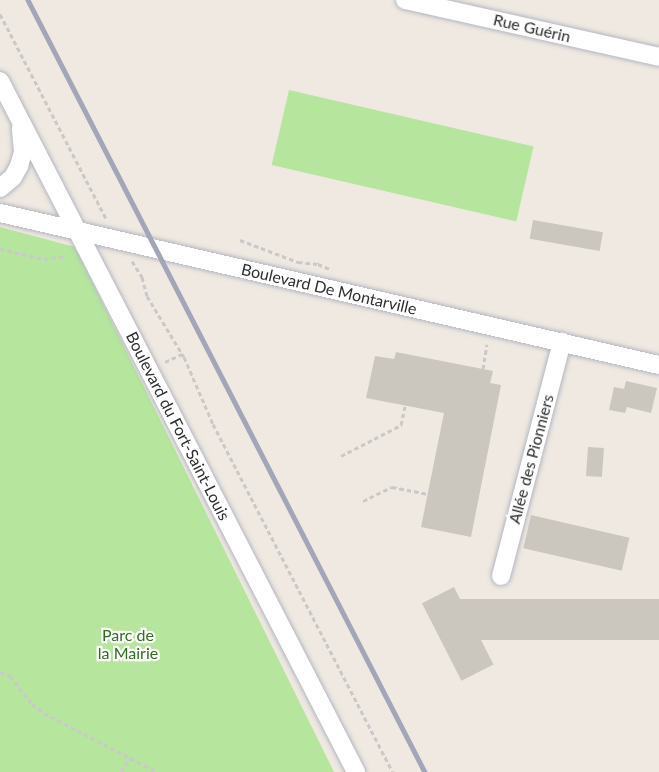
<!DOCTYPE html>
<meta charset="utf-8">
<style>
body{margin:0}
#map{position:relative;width:659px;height:772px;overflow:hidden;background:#efe9e1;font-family:Lato,sans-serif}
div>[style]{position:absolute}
.green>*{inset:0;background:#b6e59e;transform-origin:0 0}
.building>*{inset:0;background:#cbc7bf;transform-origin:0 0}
.path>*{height:3px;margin-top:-1.5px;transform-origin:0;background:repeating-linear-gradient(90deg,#c9c9c9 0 4.5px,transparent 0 7.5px)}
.roads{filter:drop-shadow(0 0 2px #b4b7c1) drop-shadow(0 0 2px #b4b7c1)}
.minor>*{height:18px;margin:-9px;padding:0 9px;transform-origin:9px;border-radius:9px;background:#fff}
.rail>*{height:4.5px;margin:-2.25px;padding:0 2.25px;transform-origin:2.25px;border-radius:2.25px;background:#a3a6b8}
span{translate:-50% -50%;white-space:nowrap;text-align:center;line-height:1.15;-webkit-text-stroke:4.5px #fff;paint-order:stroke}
.street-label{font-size:16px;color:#2e2e2e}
.park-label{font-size:16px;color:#2c6e1b}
</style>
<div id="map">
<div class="green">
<div style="left:289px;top:90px;width:251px;height:77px;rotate:13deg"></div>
<div style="clip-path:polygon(0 227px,75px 247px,334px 772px,0 772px)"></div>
</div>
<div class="building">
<div style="left:533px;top:220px;width:71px;height:19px;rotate:10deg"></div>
<div style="clip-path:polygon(396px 352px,493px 371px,490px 383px,501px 385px,471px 537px,421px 527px,444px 413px,366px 398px,375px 356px,394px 359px)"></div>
<div style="clip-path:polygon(626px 381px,657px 388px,651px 413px,627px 407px,625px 413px,609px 410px,614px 387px,624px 389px)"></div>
<div style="left:588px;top:447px;width:16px;height:29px;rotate:4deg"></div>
<div style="left:531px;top:515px;width:101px;height:34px;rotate:13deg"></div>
<div style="left:454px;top:587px;width:87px;height:36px;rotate:63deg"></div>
<div style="left:659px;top:599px;width:41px;height:215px;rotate:90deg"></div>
</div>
<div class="path">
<div style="left:0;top:14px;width:232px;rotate:62.6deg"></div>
<div style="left:240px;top:240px;width:62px;rotate:20.8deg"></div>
<div style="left:298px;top:262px;width:20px;rotate:6deg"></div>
<div style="left:318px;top:264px;width:15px;rotate:23deg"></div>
<div style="left:0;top:249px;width:45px;rotate:12.8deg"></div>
<div style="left:44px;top:259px;width:22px;rotate:-8deg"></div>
<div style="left:132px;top:261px;width:19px;rotate:58deg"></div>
<div style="left:142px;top:277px;width:20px;rotate:75deg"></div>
<div style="left:147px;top:296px;width:71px;rotate:58.8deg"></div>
<div style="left:184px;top:357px;width:73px;rotate:66.6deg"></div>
<div style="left:213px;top:424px;width:392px;rotate:62.7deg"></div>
<div style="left:165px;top:362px;width:19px;rotate:-25deg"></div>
<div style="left:483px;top:369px;width:25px;rotate:-81deg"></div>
<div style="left:341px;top:456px;width:68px;rotate:-27.3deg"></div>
<div style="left:401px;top:425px;width:19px;rotate:-78deg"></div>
<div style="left:363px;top:501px;width:32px;rotate:-26deg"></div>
<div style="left:392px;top:487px;width:37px;rotate:11deg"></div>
<div style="left:0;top:672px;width:11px;rotate:22deg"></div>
<div style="left:10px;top:676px;width:36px;rotate:52deg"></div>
<div style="left:32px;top:704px;width:15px;rotate:37deg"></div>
<div style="left:44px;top:713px;width:127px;rotate:27.6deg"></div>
<div style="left:121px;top:772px;width:17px;rotate:-57deg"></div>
</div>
<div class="roads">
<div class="minor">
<div style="left:405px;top:0;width:260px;rotate:12.6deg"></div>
<div style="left:0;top:81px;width:777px;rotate:62.74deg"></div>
<div style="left:0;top:188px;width:17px;rotate:-40deg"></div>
<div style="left:13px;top:177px;width:13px;rotate:-61deg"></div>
<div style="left:19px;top:166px;width:15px;rotate:-74deg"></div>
<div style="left:23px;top:152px;width:24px;rotate:-95deg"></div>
<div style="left:0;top:213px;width:676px;rotate:12.99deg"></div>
<div style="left:501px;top:576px;width:242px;rotate:-75.4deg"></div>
</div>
</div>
<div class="rail">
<div style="left:28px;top:0;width:868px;rotate:62.79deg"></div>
</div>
<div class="street-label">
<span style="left:532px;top:28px;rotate:13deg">Rue Guérin</span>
<span style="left:329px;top:289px;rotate:13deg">Boulevard De Montarville</span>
<span style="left:178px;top:426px;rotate:63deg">Boulevard du Fort-Saint-Louis</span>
<span style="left:531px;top:459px;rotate:-75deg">Allée des Pionniers</span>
</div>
<div class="park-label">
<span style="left:128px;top:644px">Parc de<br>la Mairie</span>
</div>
</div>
